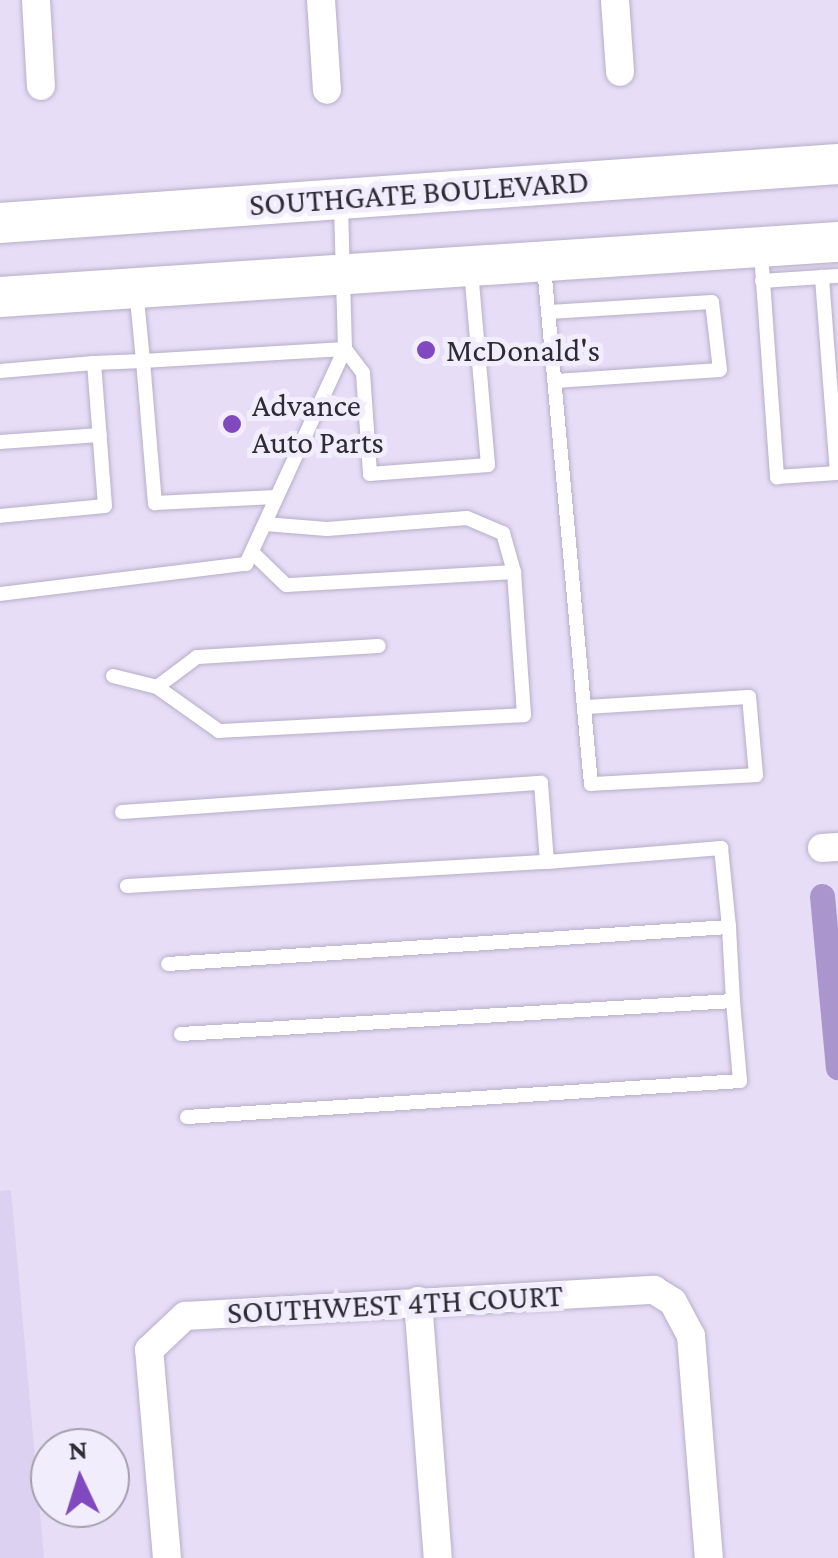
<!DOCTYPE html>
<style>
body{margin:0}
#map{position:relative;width:838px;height:1558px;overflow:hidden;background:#e7ddf7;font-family:"Crimson Pro",serif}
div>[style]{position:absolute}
.built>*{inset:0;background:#ddd1f1}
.canal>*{height:25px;margin:-12.5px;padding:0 12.5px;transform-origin:12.5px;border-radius:12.5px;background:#ab95cd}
.roads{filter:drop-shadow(0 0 2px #b7aec7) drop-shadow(0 0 2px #b7aec7)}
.service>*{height:14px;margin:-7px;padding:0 7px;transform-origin:7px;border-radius:7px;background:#fff}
.minor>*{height:28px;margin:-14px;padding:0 14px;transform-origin:14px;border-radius:14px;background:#fff}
.secondary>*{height:40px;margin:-20px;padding:0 20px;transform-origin:20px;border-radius:20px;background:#fff}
.dots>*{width:28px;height:28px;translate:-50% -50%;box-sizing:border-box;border:5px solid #f2edfc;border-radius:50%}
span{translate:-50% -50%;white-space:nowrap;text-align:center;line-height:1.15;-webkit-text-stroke:10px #f2edfc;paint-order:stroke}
.street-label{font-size:32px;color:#2f2b35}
.poi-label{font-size:32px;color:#2f2b35}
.left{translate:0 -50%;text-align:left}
.north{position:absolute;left:30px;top:1428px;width:100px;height:100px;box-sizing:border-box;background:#f2edfc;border:2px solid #a49fac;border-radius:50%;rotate:356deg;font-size:28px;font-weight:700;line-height:40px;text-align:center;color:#2f2b35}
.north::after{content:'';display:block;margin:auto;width:35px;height:45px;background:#8149c0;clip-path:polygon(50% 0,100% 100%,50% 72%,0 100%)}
</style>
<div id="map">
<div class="built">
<div style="clip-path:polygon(11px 1190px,44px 1558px,0 1558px,0 1191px)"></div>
</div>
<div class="canal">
<div style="left:822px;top:896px;width:172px;rotate:84.7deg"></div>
</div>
<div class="roads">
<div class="service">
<div style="left:761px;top:253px;width:225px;rotate:85.9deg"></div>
<div style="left:777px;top:477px;width:60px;rotate:-3.8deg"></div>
<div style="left:837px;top:473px;width:197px;rotate:-94.4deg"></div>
<div style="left:822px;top:277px;width:16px;rotate:-4deg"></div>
<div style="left:544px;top:267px;width:519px;rotate:84.81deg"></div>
<div style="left:591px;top:784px;width:165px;rotate:-3.1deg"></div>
<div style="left:756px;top:775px;width:78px;rotate:-95.1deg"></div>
<div style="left:749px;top:697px;width:164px;rotate:176.5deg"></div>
<div style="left:762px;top:281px;width:60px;rotate:-3.8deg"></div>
<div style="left:136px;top:289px;width:72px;rotate:84.4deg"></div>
<div style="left:143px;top:361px;width:202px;rotate:-3.4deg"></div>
<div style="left:345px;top:349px;width:30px;rotate:53deg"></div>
<div style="left:363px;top:373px;width:101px;rotate:86deg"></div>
<div style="left:370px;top:474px;width:118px;rotate:-4.4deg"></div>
<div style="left:488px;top:465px;width:194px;rotate:-95deg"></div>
<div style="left:549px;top:312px;width:163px;rotate:-3.5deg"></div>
<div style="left:712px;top:302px;width:68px;rotate:83.3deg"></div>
<div style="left:720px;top:370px;width:165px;rotate:176.2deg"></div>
<div style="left:94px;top:363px;width:49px;rotate:-2.3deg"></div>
<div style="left:143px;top:361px;width:143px;rotate:85.2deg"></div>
<div style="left:155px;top:503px;width:120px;rotate:-2.9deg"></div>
<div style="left:0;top:371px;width:94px;rotate:-4.9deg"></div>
<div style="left:94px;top:363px;width:143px;rotate:85.6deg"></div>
<div style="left:105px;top:506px;width:105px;rotate:174.6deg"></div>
<div style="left:0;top:442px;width:100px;rotate:-4deg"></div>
<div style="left:265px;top:524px;width:62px;rotate:4.6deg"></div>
<div style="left:327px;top:529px;width:140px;rotate:-4.5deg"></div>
<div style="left:467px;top:518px;width:39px;rotate:23deg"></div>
<div style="left:503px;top:533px;width:41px;rotate:74.2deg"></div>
<div style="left:0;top:594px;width:248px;rotate:-7deg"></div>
<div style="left:246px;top:564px;width:237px;rotate:-65.3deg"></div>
<div style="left:345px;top:349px;width:146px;rotate:-91.6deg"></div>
<div style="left:113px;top:676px;width:45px;rotate:14deg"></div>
<div style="left:157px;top:687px;width:76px;rotate:35.4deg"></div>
<div style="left:219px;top:731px;width:305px;rotate:-3deg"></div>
<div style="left:524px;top:715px;width:143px;rotate:-94deg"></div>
<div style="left:514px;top:572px;width:228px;rotate:176.7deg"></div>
<div style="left:286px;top:585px;width:45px;rotate:-135.9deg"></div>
<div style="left:157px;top:687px;width:50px;rotate:-36.9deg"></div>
<div style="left:197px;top:657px;width:182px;rotate:-3.5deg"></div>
<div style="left:122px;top:812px;width:420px;rotate:-4deg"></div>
<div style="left:541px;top:783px;width:79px;rotate:85.7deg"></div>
<div style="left:547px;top:862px;width:175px;rotate:-4.6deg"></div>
<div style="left:721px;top:848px;width:79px;rotate:84.2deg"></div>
<div style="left:729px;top:927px;width:562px;rotate:176.23deg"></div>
<div style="left:127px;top:886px;width:421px;rotate:-3.3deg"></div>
<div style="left:181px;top:1034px;width:553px;rotate:-3.42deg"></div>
<div style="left:733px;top:1001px;width:74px;rotate:-93.1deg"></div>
<div style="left:187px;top:1117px;width:554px;rotate:-3.72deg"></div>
<div style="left:740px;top:1081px;width:80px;rotate:-95deg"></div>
</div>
<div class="minor">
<div style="left:36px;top:0;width:86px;rotate:86.7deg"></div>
<div style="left:321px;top:0;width:90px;rotate:86.2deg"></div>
<div style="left:615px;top:0;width:72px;rotate:86deg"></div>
<div style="left:822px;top:848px;width:16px;rotate:-4deg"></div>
<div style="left:418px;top:1301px;width:258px;rotate:85.6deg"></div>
<div style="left:167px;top:1558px;width:209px;rotate:-94.9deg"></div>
<div style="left:149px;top:1350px;width:50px;rotate:-43.4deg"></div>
<div style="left:185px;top:1316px;width:470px;rotate:-3.2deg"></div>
<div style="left:654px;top:1290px;width:22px;rotate:32deg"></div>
<div style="left:673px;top:1302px;width:38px;rotate:62deg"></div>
<div style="left:691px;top:1336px;width:223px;rotate:85.4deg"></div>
</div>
<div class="secondary">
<div style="left:0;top:223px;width:840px;rotate:-4.03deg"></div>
<div style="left:0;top:297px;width:840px;rotate:-3.76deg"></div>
</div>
</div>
<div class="dots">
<div style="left:426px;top:350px;background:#8149c0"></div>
<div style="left:232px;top:424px;background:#8149c0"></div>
</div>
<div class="street-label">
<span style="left:419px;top:193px;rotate:-4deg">SOUTHGATE BOULEVARD</span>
<span style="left:395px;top:1304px;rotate:-3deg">SOUTHWEST 4TH COURT</span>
</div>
<div class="poi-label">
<span class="left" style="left:446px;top:350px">McDonald's</span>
<span class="left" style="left:252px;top:424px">Advance<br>Auto Parts</span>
</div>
<div class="north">N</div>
</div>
